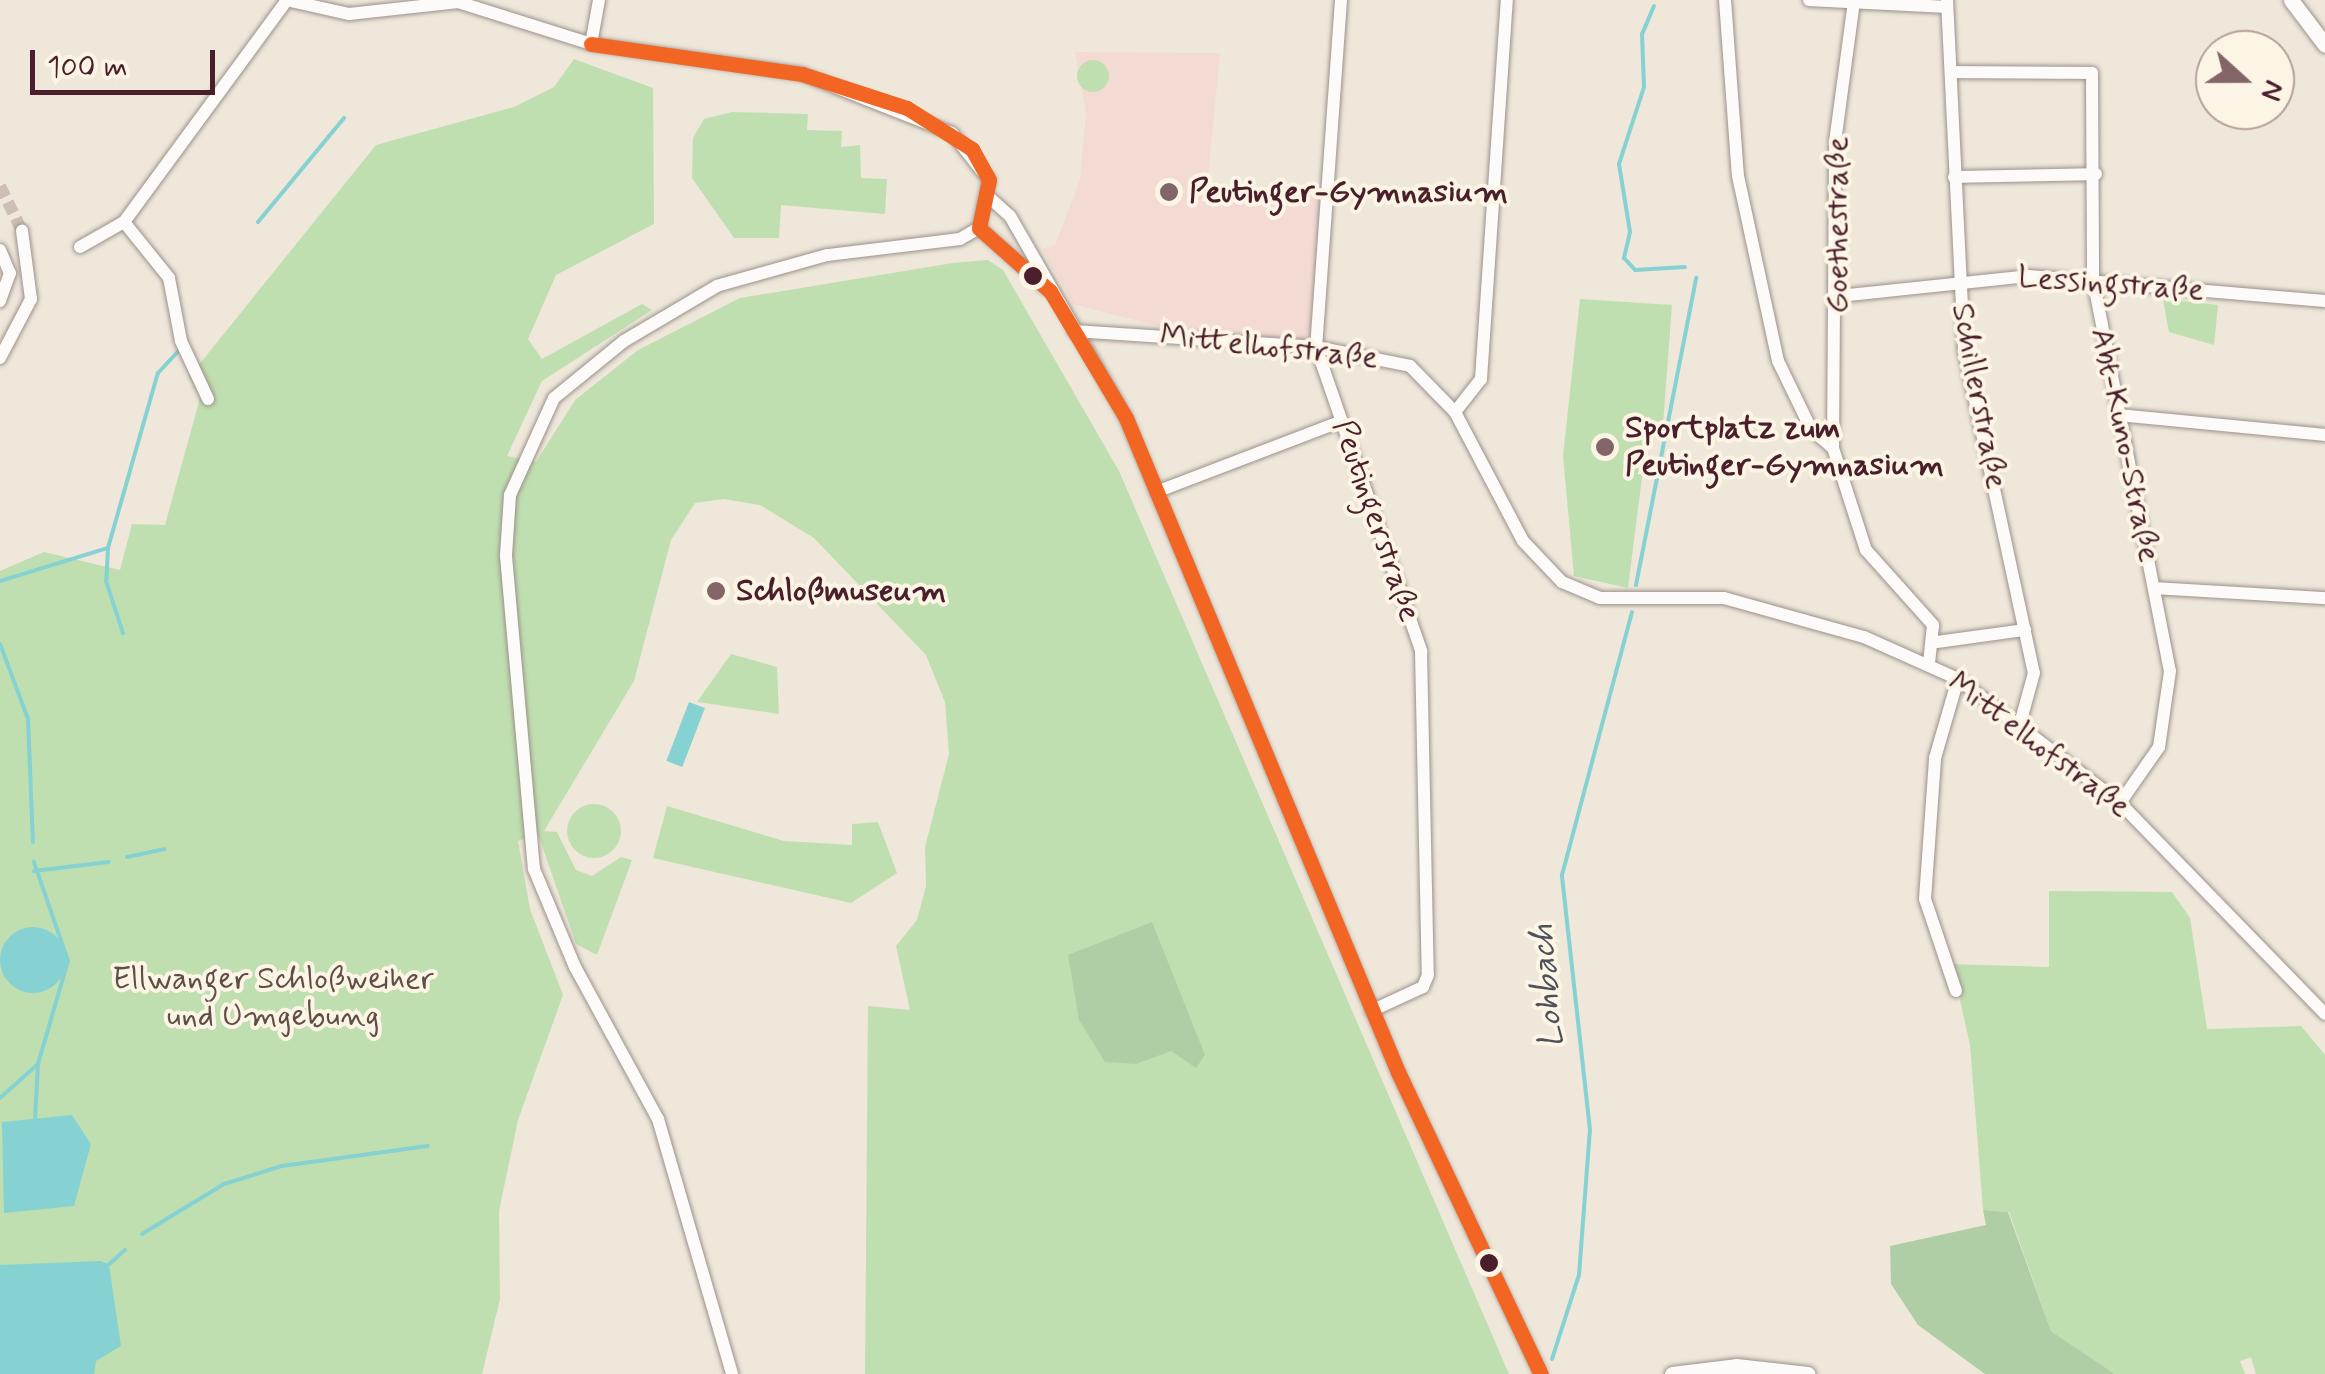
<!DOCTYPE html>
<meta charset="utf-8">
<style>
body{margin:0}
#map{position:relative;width:2325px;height:1374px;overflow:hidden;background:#eee7da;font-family:Mynerve,sans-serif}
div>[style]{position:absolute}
.built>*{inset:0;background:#f3dad3}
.green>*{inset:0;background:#c0dfb0}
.round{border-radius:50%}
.forest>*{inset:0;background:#afcea5}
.water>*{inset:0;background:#86d1d2;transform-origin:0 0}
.stream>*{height:4px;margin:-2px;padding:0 2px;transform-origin:2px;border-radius:2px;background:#86d1d2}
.minor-tunnel>*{height:12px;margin-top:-6px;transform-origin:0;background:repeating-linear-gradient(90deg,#cdbfb7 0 12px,transparent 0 18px)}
.roads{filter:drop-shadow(0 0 2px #9b918c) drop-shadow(0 0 2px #9b918c)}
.minor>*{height:12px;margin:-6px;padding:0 6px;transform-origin:6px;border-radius:6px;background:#fcfbf9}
.major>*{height:15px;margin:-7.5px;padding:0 7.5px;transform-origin:7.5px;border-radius:7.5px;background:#fcfbf9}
.bus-1>*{height:15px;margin:-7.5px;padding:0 7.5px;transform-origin:7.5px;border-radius:7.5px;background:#f26522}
.dots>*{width:28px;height:28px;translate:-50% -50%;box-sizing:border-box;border:5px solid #fcf5e5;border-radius:50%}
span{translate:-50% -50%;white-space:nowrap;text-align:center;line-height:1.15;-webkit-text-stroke:8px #fcf5e5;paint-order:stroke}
.poi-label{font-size:32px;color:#4a1f2b;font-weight:700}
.left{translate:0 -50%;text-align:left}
.street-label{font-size:32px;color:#4a1f2b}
.park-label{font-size:32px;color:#5e4e44}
.water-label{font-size:35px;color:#4e515c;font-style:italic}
.north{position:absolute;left:2195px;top:30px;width:100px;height:100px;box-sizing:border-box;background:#fcf5e5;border:2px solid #b59f9b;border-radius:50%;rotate:111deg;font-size:28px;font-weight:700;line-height:40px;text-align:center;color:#4a1f2b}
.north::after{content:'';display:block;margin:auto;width:35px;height:45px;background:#836568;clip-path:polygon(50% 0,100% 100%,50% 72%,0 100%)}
.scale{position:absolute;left:30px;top:50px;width:185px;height:45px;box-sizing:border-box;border:5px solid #4a1f2b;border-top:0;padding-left:12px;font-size:30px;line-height:35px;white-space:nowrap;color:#4a1f2b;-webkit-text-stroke:8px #fcf5e5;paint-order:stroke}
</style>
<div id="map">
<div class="built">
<div style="clip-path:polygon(1075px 52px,1220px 53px,1207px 187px,1320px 198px,1310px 339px,1192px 335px,1073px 304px,1042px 249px,1055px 245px,1080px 180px,1086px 113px)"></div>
</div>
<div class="green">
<div style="clip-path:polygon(574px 59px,653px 88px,654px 224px,556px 275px,528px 339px,542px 359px,642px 304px,652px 310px,542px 381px,507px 456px,536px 462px,575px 400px,638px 350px,740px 298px,953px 263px,988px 260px,1003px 270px,1119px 471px,1509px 1374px,865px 1374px,868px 1006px,910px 1010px,896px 946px,917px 920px,926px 886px,925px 847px,949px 754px,945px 702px,926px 655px,814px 538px,760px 505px,724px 499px,695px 503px,671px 540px,634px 681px,544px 831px,557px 832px,576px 870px,592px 876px,621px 857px,632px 860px,597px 955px,576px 944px,538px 834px,518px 841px,530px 909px,563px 995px,518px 1120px,499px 1211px,500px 1299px,482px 1374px,0 1374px,0 571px,44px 552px,120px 570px,132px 524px,165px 525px,200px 398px,189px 377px,376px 145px,514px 107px,554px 87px)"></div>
<div class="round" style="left:1077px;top:60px;width:32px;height:32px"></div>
<div style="clip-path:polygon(732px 112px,808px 114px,807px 130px,842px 131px,841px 147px,860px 145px,861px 178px,887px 179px,885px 214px,781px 205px,779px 238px,734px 238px,692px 178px,693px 138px,704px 119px)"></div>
<div style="clip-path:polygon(1580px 299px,1672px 305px,1662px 438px,1647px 438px,1628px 588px,1574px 576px,1563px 456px)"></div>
<div style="clip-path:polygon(2163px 299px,2218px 305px,2214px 345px,2169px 332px)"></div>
<div style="clip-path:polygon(731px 654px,777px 667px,779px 714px,697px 702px)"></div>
<div class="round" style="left:567px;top:804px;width:54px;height:54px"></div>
<div style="clip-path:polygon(667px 806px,784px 841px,852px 845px,852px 824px,878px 822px,897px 873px,851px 903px,653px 858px)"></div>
<div style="clip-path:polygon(2049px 891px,2172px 892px,2190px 918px,2207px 1029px,2301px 1026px,2325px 1055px,2325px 1374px,2256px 1374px,2251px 1357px,2240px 1361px,2245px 1374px,2115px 1374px,2051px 1331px,2009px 1212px,1983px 1210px,1970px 1045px,1952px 964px,2049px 967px)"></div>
</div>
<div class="forest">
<div style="clip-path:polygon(1152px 922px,1205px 1055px,1196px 1068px,1171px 1051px,1136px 1064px,1105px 1062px,1079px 1020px,1068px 955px)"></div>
<div style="clip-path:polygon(1983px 1210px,2008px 1212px,2051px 1331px,2115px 1374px,1985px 1374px,1918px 1325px,1891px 1284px,1890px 1246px,1986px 1225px)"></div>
</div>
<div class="water">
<div style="left:689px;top:702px;width:17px;height:63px;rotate:21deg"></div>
<div class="round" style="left:0;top:927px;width:66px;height:66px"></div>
<div style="clip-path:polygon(72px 1115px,91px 1144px,74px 1206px,4px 1213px,2px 1122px)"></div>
<div style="clip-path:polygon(101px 1261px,109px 1265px,121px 1346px,96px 1361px,94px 1374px,0 1374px,0 1265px)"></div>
</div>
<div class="stream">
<div style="left:1654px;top:6px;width:30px;rotate:113deg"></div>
<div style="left:1642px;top:34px;width:53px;rotate:87.8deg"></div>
<div style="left:1644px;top:87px;width:81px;rotate:108deg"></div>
<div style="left:1619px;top:164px;width:69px;rotate:80.8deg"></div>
<div style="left:1630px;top:232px;width:27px;rotate:103deg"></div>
<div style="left:1624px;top:258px;width:16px;rotate:47deg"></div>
<div style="left:1635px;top:270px;width:50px;rotate:-3.4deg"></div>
<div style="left:258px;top:222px;width:135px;rotate:-50.4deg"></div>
<div style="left:108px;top:548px;width:33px;rotate:93deg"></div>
<div style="left:106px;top:581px;width:55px;rotate:71.9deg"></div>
<div style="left:0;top:581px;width:113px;rotate:-17deg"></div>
<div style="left:108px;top:548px;width:182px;rotate:-74.1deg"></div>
<div style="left:158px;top:373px;width:33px;rotate:-47deg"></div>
<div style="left:1636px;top:585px;width:313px;rotate:-78.9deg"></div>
<div style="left:0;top:644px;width:80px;rotate:69.5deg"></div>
<div style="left:28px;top:719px;width:123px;rotate:87.7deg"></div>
<div style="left:127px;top:857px;width:38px;rotate:-12deg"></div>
<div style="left:34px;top:871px;width:75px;rotate:-6.9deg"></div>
<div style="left:0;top:1098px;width:51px;rotate:-41.8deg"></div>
<div style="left:38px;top:1064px;width:107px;rotate:-73.8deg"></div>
<div style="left:68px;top:961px;width:105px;rotate:-109deg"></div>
<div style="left:35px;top:1119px;width:55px;rotate:-86.9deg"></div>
<div style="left:142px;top:1234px;width:96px;rotate:-31.4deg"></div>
<div style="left:224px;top:1184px;width:61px;rotate:-17.2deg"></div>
<div style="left:282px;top:1166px;width:147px;rotate:-7.8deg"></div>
<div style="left:107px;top:1266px;width:24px;rotate:-42deg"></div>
<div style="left:1552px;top:1359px;width:88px;rotate:-72.2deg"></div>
<div style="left:1579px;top:1275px;width:145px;rotate:-85.7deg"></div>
<div style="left:1590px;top:1130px;width:257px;rotate:-96.3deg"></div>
<div style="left:1562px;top:875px;width:272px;rotate:-75.1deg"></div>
</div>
<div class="minor-tunnel">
<div style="left:0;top:186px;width:50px;rotate:63.9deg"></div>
</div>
<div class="roads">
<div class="minor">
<div style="left:286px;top:0;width:65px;rotate:12.5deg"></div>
<div style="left:349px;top:14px;width:110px;rotate:-6.3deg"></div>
<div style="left:458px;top:2px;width:139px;rotate:17.5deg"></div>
<div style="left:591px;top:44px;width:213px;rotate:8.1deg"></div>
<div style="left:802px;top:74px;width:161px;rotate:21.5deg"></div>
<div style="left:952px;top:133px;width:60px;rotate:51.8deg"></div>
<div style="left:989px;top:180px;width:49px;rotate:101.8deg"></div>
<div style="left:979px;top:228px;width:22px;rotate:150deg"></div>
<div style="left:960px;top:239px;width:134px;rotate:173.1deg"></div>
<div style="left:827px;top:255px;width:114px;rotate:164.3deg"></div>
<div style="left:717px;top:286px;width:108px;rotate:149.4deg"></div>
<div style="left:624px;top:341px;width:90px;rotate:140.8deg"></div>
<div style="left:554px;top:398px;width:107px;rotate:114.4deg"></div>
<div style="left:510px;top:495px;width:61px;rotate:93.8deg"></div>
<div style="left:506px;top:556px;width:314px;rotate:84.9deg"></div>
<div style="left:534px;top:869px;width:106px;rotate:67.3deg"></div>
<div style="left:575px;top:967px;width:173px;rotate:61.4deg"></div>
<div style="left:658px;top:1119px;width:266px;rotate:73.8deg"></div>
<div style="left:1341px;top:0;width:348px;rotate:94.1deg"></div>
<div style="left:1316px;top:347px;width:322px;rotate:70.9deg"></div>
<div style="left:1421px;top:651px;width:324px;rotate:88.8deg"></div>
<div style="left:1428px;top:975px;width:13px;rotate:113deg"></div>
<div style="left:1423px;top:987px;width:57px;rotate:155.2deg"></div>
<div style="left:1725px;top:0;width:176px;rotate:85.8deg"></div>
<div style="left:1738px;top:176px;width:189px;rotate:77.8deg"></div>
<div style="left:1778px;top:361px;width:76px;rotate:64.1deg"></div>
<div style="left:1811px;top:429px;width:29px;rotate:41deg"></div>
<div style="left:1833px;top:448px;width:107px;rotate:72.1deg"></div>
<div style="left:1866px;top:550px;width:101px;rotate:48.2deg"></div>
<div style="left:1933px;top:625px;width:39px;rotate:96deg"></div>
<div style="left:1809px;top:0;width:138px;rotate:2.9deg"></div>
<div style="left:1947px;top:0;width:350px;rotate:87.2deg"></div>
<div style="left:1964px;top:350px;width:330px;rotate:77.8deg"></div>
<div style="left:2034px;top:673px;width:53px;rotate:105.4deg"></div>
<div style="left:591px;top:44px;width:45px;rotate:-79.7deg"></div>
<div style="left:1952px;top:72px;width:140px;rotate:0.4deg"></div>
<div style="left:2092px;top:73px;width:206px;rotate:89.7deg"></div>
<div style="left:2093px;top:279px;width:399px;rotate:78.9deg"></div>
<div style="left:2170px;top:671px;width:77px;rotate:98.2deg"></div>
<div style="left:2159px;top:747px;width:68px;rotate:124.9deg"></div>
<div style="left:1954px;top:177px;width:142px;rotate:-1.2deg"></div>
<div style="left:991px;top:199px;width:25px;rotate:42deg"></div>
<div style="left:1010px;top:216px;width:233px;rotate:60.1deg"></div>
<div style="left:1126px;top:418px;width:708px;rotate:67.42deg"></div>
<div style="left:1398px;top:1072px;width:334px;rotate:64.7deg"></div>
<div style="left:124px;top:222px;width:72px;rotate:51.2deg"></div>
<div style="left:169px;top:278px;width:64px;rotate:79.2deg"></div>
<div style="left:181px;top:341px;width:64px;rotate:65deg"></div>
<div style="left:979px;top:228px;width:92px;rotate:41.5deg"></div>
<div style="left:80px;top:247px;width:51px;rotate:-29.6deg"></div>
<div style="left:124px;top:222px;width:275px;rotate:-53.7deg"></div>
<div style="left:0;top:250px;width:25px;rotate:67deg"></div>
<div style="left:10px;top:273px;width:30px;rotate:110deg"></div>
<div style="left:1839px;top:296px;width:190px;rotate:-6deg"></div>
<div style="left:2028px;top:276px;width:298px;rotate:4.8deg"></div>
<div style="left:1074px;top:331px;width:243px;rotate:3.8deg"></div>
<div style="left:1316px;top:347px;width:96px;rotate:11.4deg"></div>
<div style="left:1410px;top:366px;width:64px;rotate:45.6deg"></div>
<div style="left:1455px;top:412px;width:146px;rotate:62.2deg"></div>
<div style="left:1523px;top:541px;width:57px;rotate:46.4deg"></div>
<div style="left:1562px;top:582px;width:41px;rotate:22.8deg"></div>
<div style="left:1600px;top:598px;width:124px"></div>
<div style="left:1724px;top:598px;width:145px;rotate:15.6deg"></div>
<div style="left:1864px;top:637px;width:103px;rotate:24.1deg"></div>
<div style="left:1958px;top:679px;width:204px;rotate:37.4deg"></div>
<div style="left:2120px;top:803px;width:294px;rotate:45.8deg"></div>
<div style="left:0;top:358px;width:67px;rotate:-62.3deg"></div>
<div style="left:31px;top:299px;width:69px;rotate:-97.5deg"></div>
<div style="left:1455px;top:412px;width:42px;rotate:-51.8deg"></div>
<div style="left:1481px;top:379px;width:380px;rotate:-86.1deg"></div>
<div style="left:2119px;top:415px;width:207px;rotate:5.5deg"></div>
<div style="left:1833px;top:448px;width:306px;rotate:-89.6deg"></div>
<div style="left:1835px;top:142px;width:141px;rotate:-82.3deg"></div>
<div style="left:1156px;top:492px;width:199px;rotate:-20.9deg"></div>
<div style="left:2155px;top:588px;width:170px;rotate:3.4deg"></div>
<div style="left:1937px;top:642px;width:89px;rotate:-7.8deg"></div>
<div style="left:1956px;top:991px;width:97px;rotate:-108.6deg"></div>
<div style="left:1925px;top:899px;width:141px;rotate:-85.9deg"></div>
<div style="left:1935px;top:758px;width:82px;rotate:-73.8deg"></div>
</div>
<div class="major">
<div style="left:2291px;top:0;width:56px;rotate:52.9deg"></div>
<div style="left:1672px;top:1374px;width:64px;rotate:-7.1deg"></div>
<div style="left:1736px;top:1366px;width:72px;rotate:6.3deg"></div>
</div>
</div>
<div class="bus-1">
<div style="left:591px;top:44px;width:213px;rotate:8.1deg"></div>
<div style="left:802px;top:74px;width:110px;rotate:17.9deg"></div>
<div style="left:907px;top:108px;width:77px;rotate:32.2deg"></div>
<div style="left:972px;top:149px;width:35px;rotate:61deg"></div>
<div style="left:989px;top:180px;width:49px;rotate:101.8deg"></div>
<div style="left:979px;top:228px;width:95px;rotate:41.6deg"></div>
<div style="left:1050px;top:291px;width:148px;rotate:59.1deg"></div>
<div style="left:1126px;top:418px;width:708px;rotate:67.42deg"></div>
<div style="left:1398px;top:1072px;width:334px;rotate:64.7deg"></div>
</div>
<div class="dots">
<div style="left:1169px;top:192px;background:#836568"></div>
<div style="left:1033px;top:276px;background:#4a1f2b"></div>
<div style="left:1605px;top:447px;background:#836568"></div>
<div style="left:716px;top:591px;background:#836568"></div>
<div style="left:1489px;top:1263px;background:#4a1f2b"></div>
</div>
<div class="poi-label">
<span class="left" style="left:1189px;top:192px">Peutinger-Gymnasium</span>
<span class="left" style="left:1625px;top:447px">Sportplatz zum<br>Peutinger-Gymnasium</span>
<span class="left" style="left:736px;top:591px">Schloßmuseum</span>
</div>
<div class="street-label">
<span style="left:1838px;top:225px;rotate:-90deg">Goethestraße</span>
<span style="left:2111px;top:284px;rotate:4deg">Lessingstraße</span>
<span style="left:1269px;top:347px;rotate:6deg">Mittelhofstraße</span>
<span style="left:1979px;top:396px;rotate:79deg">Schillerstraße</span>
<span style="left:2125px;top:445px;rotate:78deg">Abt-Kuno-Straße</span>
<span style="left:1376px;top:521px;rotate:71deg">Peutingerstraße</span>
<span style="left:2039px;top:745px;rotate:37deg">Mittelhofstraße</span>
</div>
<div class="park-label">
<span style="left:273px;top:998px">Ellwanger Schloßweiher<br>und Umgebung</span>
</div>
<div class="water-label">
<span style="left:1547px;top:986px;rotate:-95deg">Lohbach</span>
</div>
<div class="north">N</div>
<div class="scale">100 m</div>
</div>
